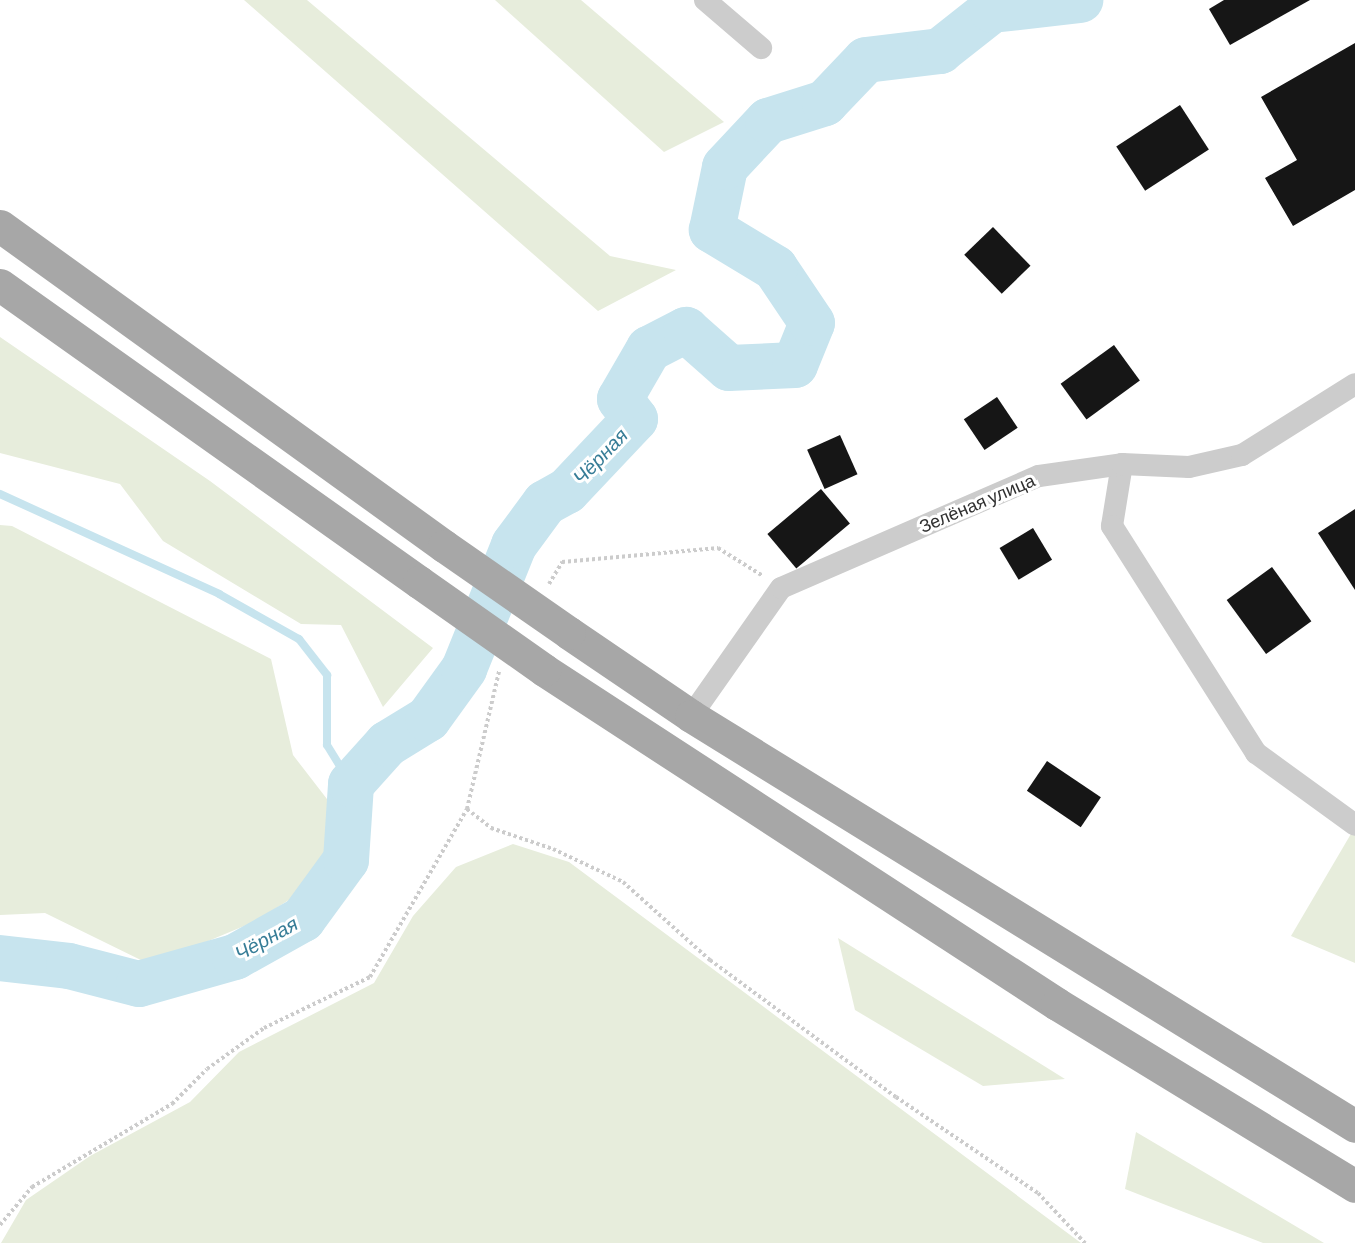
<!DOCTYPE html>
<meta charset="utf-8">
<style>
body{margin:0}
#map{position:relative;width:1355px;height:1243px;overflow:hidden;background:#fff;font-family:Barlow,sans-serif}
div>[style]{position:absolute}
.green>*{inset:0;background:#e7eddc}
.stream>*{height:8px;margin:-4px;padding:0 4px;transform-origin:4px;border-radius:4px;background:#c7e4ee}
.river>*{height:46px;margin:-23px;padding:0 23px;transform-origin:23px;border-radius:23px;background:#c7e4ee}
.building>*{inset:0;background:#161616;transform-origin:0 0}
.path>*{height:4px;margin-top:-2px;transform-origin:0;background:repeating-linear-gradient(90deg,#ccc 0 3px,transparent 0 6px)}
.street>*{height:22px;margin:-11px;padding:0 11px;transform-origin:11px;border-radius:11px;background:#ccc}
.primary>*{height:33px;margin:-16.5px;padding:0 16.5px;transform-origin:16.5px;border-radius:16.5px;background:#a7a7a7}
.primary-bridge>*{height:33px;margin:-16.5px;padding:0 16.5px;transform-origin:16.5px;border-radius:16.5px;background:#a7a7a7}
span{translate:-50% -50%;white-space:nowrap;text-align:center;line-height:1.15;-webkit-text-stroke:6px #fff;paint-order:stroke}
.street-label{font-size:18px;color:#2f2f2f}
.water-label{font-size:20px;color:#377d97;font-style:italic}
</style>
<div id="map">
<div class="green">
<div style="clip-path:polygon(244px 0,307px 0,610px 256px,676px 270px,598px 311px)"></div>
<div style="clip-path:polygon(495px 0,581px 0,724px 122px,664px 152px)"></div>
<div style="clip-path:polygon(0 337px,210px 481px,433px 648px,383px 707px,341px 625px,301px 624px,163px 541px,120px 484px,0 453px)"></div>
<div style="clip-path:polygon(0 525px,12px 526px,271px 659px,293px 755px,337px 812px,331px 873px,256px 921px,151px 965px,45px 913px,0 915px)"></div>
<div style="clip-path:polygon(1355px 827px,1355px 963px,1291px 936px)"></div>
<div style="clip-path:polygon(513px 844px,569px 862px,1081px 1243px,1px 1243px,26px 1200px,90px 1156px,190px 1102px,239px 1052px,374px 983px,413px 916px,456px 867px)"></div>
<div style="clip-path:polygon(838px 938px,1065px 1079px,983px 1086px,855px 1010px)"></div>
<div style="clip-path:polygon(1136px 1132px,1324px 1243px,1263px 1243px,1125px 1189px)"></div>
</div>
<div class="stream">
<div style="left:0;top:494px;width:241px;rotate:24.5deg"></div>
<div style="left:219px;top:594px;width:92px;rotate:29.4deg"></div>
<div style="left:299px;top:639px;width:46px;rotate:52.1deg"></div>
<div style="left:327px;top:675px;width:70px;rotate:90deg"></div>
<div style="left:327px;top:745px;width:46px;rotate:58.4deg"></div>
</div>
<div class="river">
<div style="left:0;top:958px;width:69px;rotate:6.6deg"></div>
<div style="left:69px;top:966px;width:72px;rotate:14.4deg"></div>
<div style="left:139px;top:984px;width:100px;rotate:-15.7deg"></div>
<div style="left:235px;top:957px;width:78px;rotate:-29.2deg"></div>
<div style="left:303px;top:919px;width:73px;rotate:-53.9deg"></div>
<div style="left:346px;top:860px;width:76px;rotate:-86.2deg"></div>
<div style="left:351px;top:784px;width:54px;rotate:-48deg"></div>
<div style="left:387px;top:744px;width:48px;rotate:-31.4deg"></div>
<div style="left:428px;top:719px;width:62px;rotate:-54.2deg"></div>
<div style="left:464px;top:669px;width:134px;rotate:-68deg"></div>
<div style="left:514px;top:545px;width:52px;rotate:-53.6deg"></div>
<div style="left:545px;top:503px;width:25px;rotate:-29deg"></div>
<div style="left:567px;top:491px;width:99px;rotate:-46.6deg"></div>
<div style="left:635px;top:419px;width:25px;rotate:-127deg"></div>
<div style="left:620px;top:399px;width:58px;rotate:-59.9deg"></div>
<div style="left:649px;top:349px;width:42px;rotate:-27.2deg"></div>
<div style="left:686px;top:330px;width:57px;rotate:41.5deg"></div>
<div style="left:729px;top:368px;width:66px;rotate:-2.6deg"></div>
<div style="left:795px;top:365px;width:45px;rotate:-68deg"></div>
<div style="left:812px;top:323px;width:66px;rotate:-123.9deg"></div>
<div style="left:775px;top:268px;width:74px;rotate:-148.9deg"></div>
<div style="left:712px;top:230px;width:64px;rotate:-78.3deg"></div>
<div style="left:725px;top:167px;width:63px;rotate:-46.9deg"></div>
<div style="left:768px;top:121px;width:60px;rotate:-17.5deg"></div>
<div style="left:825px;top:103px;width:59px;rotate:-46.4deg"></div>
<div style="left:866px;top:60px;width:75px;rotate:-6.9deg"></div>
<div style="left:940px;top:51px;width:66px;rotate:-38.3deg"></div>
<div style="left:992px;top:10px;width:89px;rotate:-6.5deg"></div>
</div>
<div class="building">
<div style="clip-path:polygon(1224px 0,1310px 0,1230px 45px,1209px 9px)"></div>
<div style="clip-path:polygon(1355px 43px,1355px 190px,1293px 226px,1265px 178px,1297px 160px,1261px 97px)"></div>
<div style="left:1180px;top:105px;width:53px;height:76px;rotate:57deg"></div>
<div style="left:993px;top:227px;width:54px;height:40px;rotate:46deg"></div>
<div style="left:1114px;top:345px;width:44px;height:66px;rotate:54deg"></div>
<div style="left:997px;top:397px;width:37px;height:40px;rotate:56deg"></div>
<div style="left:840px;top:435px;width:43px;height:36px;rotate:66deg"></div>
<div style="left:821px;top:489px;width:45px;height:70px;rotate:50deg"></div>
<div style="clip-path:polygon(1355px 509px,1355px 590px,1318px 533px)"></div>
<div style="left:1033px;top:528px;width:37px;height:39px;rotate:59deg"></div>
<div style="left:1272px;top:567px;width:67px;height:56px;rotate:54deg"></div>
<div style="left:1047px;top:761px;width:65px;height:36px;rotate:34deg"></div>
</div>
<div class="path">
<div style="left:549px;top:584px;width:26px;rotate:-59deg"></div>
<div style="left:562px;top:562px;width:157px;rotate:-5.1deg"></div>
<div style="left:718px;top:548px;width:53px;rotate:31.9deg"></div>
<div style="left:467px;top:809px;width:31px;rotate:38deg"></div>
<div style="left:491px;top:828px;width:65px;rotate:18.7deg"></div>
<div style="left:553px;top:849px;width:77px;rotate:25.2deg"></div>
<div style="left:623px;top:882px;width:117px;rotate:41.9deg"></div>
<div style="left:710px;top:960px;width:231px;rotate:36.4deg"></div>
<div style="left:896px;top:1097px;width:171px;rotate:34.1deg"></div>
<div style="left:1038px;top:1193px;width:69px;rotate:46.8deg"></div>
<div style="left:0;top:1225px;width:50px;rotate:-49.9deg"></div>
<div style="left:32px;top:1187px;width:163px;rotate:-30.7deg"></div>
<div style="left:172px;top:1104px;width:49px;rotate:-45deg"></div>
<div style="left:207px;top:1069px;width:70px;rotate:-35.7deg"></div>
<div style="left:264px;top:1028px;width:118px;rotate:-25.7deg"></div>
<div style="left:370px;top:977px;width:194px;rotate:-60deg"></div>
<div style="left:467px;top:809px;width:142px;rotate:-76.9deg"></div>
</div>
<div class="street">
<div style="left:705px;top:0;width:74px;rotate:40.6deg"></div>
<div style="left:1122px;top:464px;width:63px;rotate:99.2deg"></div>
<div style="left:1112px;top:526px;width:269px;rotate:57.6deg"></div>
<div style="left:1256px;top:753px;width:122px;rotate:36deg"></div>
<div style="left:691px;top:716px;width:156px;rotate:-54.9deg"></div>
<div style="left:781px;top:588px;width:281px;rotate:-23.5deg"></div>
<div style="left:1039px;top:476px;width:84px;rotate:-8.2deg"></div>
<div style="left:1122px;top:464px;width:67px;rotate:2.6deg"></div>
<div style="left:1189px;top:467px;width:54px;rotate:-12.8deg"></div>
<div style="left:1242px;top:455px;width:133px;rotate:-32.1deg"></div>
</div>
<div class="primary">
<div style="left:0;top:226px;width:547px;rotate:35.78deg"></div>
<div style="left:0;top:285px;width:514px;rotate:35.33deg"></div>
<div style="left:569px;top:633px;width:148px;rotate:34.2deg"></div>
<div style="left:691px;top:716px;width:780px;rotate:31.69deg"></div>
<div style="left:544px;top:670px;width:612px;rotate:33.07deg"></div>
<div style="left:1057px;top:1004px;width:349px;rotate:31.4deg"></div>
</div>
<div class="primary-bridge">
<div style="left:444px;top:546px;width:152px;rotate:34.8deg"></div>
<div style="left:419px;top:582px;width:153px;rotate:35.1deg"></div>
</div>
<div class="street-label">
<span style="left:977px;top:503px;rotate:-23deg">Зелёная улица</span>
</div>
<div class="water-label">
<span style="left:600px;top:456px;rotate:-46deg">Чёрная</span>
<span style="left:266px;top:938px;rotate:-29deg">Чёрная</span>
</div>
</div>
